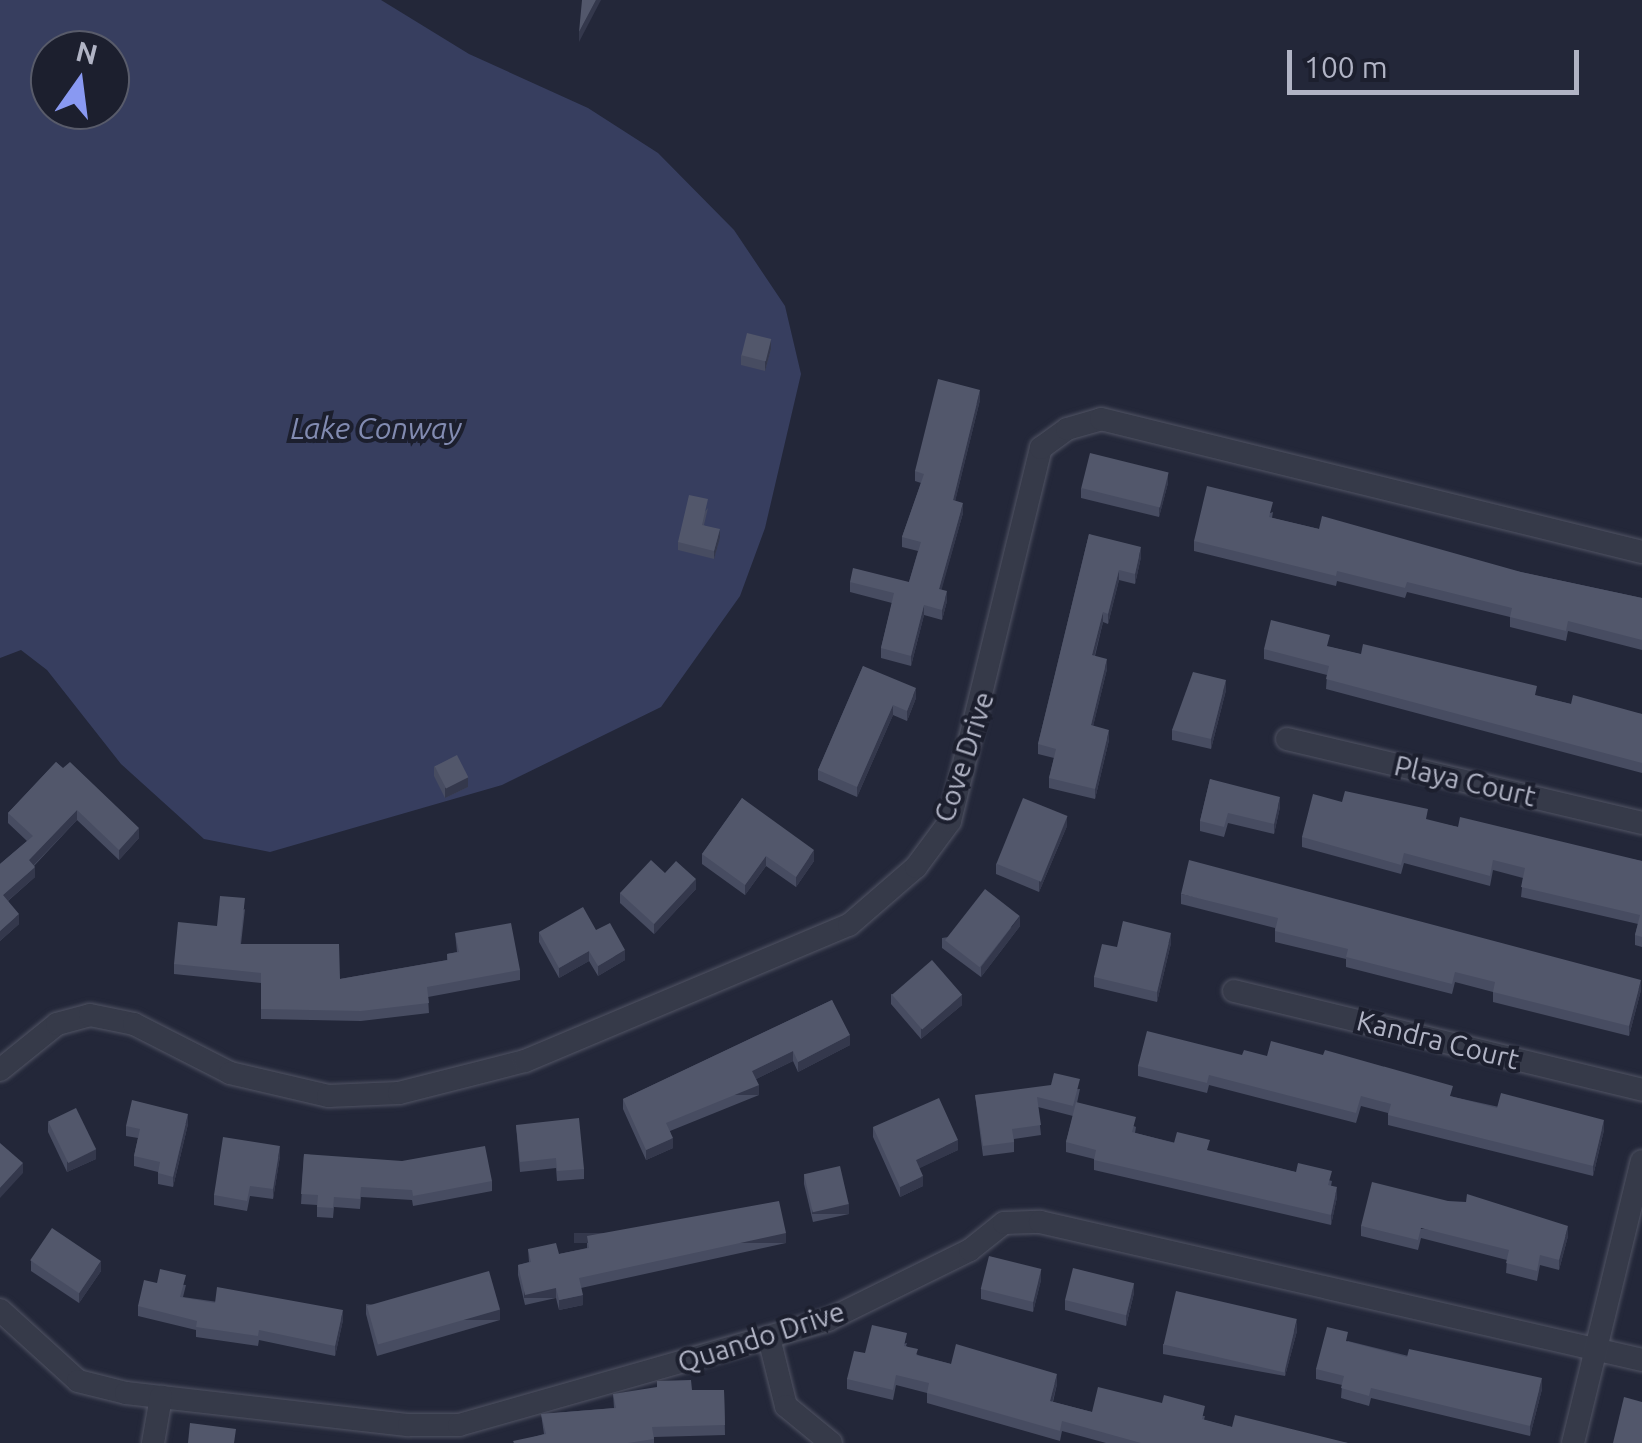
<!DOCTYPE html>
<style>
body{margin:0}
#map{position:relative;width:1642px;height:1443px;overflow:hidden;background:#232739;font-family:Ubuntu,sans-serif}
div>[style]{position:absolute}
.water>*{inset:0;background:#373e5f}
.roads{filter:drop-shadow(0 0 2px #515464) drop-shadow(0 0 2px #515464)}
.street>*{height:22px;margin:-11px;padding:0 11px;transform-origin:11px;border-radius:11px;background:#363a49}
.wall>*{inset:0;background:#474c61}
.shaded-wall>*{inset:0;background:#34384c;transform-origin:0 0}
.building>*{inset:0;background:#52576b;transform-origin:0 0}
span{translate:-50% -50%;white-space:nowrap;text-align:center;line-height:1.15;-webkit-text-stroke:8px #1c1f2e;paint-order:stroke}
.street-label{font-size:28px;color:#b1b4c5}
.water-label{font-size:30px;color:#828bb1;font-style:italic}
.north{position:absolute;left:30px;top:30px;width:100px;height:100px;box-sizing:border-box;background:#1c1f2e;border:2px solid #585b6a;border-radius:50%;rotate:14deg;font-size:28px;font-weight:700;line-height:40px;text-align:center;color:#b1b4c5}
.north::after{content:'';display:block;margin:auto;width:35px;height:45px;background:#8999f2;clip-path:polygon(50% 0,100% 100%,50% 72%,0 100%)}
.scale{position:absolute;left:1287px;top:50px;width:292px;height:45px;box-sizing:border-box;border:5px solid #b1b4c5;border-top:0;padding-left:12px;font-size:30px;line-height:35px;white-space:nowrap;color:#b1b4c5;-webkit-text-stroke:8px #1c1f2e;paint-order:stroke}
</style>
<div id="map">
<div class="water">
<div style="clip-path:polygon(evenodd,0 0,381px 0,469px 54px,588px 108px,658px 153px,734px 230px,785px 306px,801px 374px,765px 528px,740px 596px,661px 707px,502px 785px,270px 852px,204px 839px,121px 764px,47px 670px,21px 650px,0 658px,0 0,50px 50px,110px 50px,110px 110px,50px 110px,50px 50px)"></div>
</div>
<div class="roads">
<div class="street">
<div style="left:1287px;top:739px;width:365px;rotate:13.3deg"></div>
<div style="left:1234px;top:991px;width:420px;rotate:13.6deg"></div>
<div style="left:0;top:1070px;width:73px;rotate:-38.9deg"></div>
<div style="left:57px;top:1024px;width:34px;rotate:-15deg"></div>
<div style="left:90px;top:1015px;width:45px;rotate:11.6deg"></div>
<div style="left:134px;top:1024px;width:108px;rotate:27deg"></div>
<div style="left:230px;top:1073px;width:101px;rotate:13.2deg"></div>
<div style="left:328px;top:1096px;width:71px;rotate:-2.4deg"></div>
<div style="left:399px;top:1093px;width:130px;rotate:-14.3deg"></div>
<div style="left:525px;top:1061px;width:351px;rotate:-22.8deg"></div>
<div style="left:849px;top:925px;width:89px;rotate:-40.9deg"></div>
<div style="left:916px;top:867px;width:57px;rotate:-53.5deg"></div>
<div style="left:950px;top:821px;width:384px;rotate:-76.3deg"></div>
<div style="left:1041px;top:448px;width:32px;rotate:-36deg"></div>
<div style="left:1067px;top:429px;width:35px;rotate:-16deg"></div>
<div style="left:1101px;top:419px;width:557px;rotate:13.81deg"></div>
<div style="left:0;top:1310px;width:105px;rotate:42.3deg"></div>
<div style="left:78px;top:1381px;width:49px;rotate:14deg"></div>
<div style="left:126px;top:1393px;width:285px;rotate:6.5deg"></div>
<div style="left:409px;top:1425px;width:50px"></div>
<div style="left:459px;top:1425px;width:384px;rotate:-15.9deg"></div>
<div style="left:828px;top:1320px;width:158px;rotate:-26.2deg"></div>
<div style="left:970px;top:1250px;width:43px;rotate:-38.5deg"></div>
<div style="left:1004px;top:1223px;width:36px;rotate:-2deg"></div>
<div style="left:1040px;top:1222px;width:618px;rotate:12.91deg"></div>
<div style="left:769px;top:1338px;width:70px;rotate:76deg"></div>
<div style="left:786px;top:1406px;width:58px;rotate:39.4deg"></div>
<div style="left:153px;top:1443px;width:47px;rotate:-80.1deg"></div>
<div style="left:1573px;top:1443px;width:290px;rotate:-76.3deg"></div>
</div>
</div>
<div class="wall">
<div style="clip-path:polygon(771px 349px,765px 371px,741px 365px,741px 355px)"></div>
<div style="clip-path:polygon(980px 400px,955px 501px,963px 513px,941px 590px,947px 601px,942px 620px,924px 615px,911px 666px,881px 658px,881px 648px,892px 603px,850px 592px,850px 582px,909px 582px,918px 551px,902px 547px,902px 537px,921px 483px,915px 481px,915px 471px)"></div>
<div style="clip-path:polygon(1168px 483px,1159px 517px,1081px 498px,1081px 488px)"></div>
<div style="clip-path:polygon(708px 508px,704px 525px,720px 538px,714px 559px,678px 550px,678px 542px)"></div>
<div style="clip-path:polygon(1273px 512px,1272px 518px,1319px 529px,1642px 598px,1642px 650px,1568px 631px,1566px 641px,1510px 627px,1510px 617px,1407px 592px,1405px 598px,1337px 581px,1336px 586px,1194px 551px,1194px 541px)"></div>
<div style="clip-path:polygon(1089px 534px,1141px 557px,1135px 584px,1119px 580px,1108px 624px,1103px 622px,1095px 656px,1107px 669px,1093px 726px,1109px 740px,1095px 799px,1049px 788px,1049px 778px,1054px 758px,1038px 754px,1038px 744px)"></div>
<div style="clip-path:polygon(1330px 647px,1571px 704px,1642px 714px,1642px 773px,1326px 689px,1327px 675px,1264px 659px,1264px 649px)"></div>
<div style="clip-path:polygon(863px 666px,916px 698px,907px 721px,893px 715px,857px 797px,818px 780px,818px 770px)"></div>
<div style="clip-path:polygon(1226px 690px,1211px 749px,1172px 740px,1172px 730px)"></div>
<div style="clip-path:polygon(56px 762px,139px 838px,119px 860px,77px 820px,34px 866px,35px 877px,8px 901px,19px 924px,0 941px,0 864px,27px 841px,8px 823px,8px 813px)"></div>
<div style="clip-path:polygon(434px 766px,468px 787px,445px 798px,434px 776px)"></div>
<div style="clip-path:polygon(1210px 779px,1280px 807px,1274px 834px,1228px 823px,1224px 837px,1200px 831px,1200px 821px)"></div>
<div style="clip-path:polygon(742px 798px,814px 861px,796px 887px,766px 866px,745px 895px,702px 864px,702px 854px)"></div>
<div style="clip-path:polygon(1342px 802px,1458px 827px,1642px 861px,1642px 947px,1635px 945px,1635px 935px,1638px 924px,1521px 897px,1523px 878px,1493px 870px,1490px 886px,1404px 863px,1401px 874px,1302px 847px,1302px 837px)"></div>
<div style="clip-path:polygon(1067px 826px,1039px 892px,996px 874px,996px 864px)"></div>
<div style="clip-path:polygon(665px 873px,696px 889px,654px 934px,620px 903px,620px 893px)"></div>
<div style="clip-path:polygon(1181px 894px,1641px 990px,1629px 1036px,1493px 1002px,1493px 992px,1455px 982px,1452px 994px,1346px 967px,1346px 959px,1275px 942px,1275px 928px,1181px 904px)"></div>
<div style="clip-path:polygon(245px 909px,241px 944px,340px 979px,447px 960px,447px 954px,457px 952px,455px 933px,520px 970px,520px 980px,428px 997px,429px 1013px,361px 1021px,261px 1019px,261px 983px,174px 974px,174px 964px,217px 926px)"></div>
<div style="clip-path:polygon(1020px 926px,981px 977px,942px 948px,942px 938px)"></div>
<div style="clip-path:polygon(539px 932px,625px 960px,598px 976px,589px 961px,559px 978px,539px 942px)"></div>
<div style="clip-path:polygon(1171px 943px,1157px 1002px,1094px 987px,1094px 977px,1117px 947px)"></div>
<div style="clip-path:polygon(891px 994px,962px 1005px,921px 1039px,891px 1004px)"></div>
<div style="clip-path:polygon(832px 1000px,850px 1045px,798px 1072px,793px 1061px,756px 1079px,759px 1095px,670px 1131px,673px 1148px,646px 1160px,623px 1109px,623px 1099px)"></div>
<div style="clip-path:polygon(1242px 1055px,1267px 1056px,1604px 1130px,1593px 1176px,1388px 1125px,1388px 1113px,1361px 1106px,1356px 1123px,1209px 1085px,1207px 1093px,1138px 1076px,1138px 1066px)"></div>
<div style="clip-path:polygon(1080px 1089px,1077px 1103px,1136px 1127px,1135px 1133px,1332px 1181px,1331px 1186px,1337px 1197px,1331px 1225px,1094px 1170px,1094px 1159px,1066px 1152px,1066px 1142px,1073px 1116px,1038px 1107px,1041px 1135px,1014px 1139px,1014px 1152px,983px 1156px,975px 1095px)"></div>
<div style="clip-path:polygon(48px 1122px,96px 1159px,67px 1172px,48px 1132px)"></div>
<div style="clip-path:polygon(188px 1124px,173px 1187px,158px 1184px,158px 1172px,134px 1166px,134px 1156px,138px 1138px,126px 1136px,126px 1126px)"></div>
<div style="clip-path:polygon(516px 1125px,584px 1169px,584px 1179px,557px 1181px,556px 1168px,520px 1172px)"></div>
<div style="clip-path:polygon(873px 1127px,958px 1150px,919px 1168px,923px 1186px,900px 1197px,873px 1137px)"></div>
<div style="clip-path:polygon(304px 1154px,492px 1181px,492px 1191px,413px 1206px,412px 1200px,361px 1197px,360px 1209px,334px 1207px,333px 1218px,317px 1217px,317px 1205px,301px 1204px)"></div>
<div style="clip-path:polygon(280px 1156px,273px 1199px,250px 1196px,247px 1211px,214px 1205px,214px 1195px)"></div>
<div style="clip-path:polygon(804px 1174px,849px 1214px,813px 1222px,804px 1184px)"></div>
<div style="clip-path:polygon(1361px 1226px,1568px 1236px,1559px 1270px,1540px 1265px,1537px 1281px,1506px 1273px,1507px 1260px,1421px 1238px,1418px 1250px,1361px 1236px)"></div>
<div style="clip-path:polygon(587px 1236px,786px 1243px,581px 1288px,583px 1305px,559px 1310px,556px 1298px,525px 1305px,518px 1275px,518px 1265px,529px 1262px,528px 1249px,559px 1254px,587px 1248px)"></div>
<div style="clip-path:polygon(31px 1261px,101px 1271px,79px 1303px,31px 1271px)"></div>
<div style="clip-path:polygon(1041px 1280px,1033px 1312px,981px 1299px,981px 1289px)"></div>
<div style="clip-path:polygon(157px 1283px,186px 1285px,183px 1297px,343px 1320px,335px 1356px,259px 1340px,258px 1346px,196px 1337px,196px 1330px,138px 1316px,138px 1306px)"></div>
<div style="clip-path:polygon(1134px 1293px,1126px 1326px,1065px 1310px,1065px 1300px)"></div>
<div style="clip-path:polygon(366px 1304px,500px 1320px,377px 1356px,366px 1314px)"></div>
<div style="clip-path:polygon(1297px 1331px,1285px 1376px,1163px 1354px,1163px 1344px)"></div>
<div style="clip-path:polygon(1348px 1341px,1542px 1389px,1530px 1436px,1371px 1398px,1369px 1406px,1341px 1398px,1342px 1385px,1316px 1379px,1316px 1369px)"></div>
<div style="clip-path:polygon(907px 1343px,906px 1346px,918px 1355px,951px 1364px,1057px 1384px,1053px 1402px,1092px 1412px,1205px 1416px,1204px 1420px,1232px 1427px,1348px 1443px,1106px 1443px,1062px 1431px,1060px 1441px,927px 1403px,927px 1393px,896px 1385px,893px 1400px,847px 1389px,847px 1379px,865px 1353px)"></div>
<div style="clip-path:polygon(724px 1390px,725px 1435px,654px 1437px,654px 1443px,513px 1443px,544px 1434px,541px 1414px,614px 1408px,613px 1394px)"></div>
</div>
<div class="shaded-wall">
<div style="clip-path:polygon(596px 0,601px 0,579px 42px,579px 32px)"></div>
<div style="clip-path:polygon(771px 339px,771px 349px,765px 371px,765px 361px)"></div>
<div style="clip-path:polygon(980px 390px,980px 400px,953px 510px,953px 500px)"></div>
<div style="clip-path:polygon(1168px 473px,1168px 483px,1159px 517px,1159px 507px)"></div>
<div style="clip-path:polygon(963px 503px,963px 513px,939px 599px,939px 589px)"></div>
<div style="clip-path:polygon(720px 529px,720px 538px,714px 559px,714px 551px)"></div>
<div style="clip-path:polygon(1141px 547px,1141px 557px,1135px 584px,1135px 574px)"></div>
<div style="clip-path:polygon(1119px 570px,1119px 580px,1108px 624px,1108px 614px)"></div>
<div style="clip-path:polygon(947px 591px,947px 601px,942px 620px,942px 610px)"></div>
<div style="clip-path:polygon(924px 605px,924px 615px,911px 666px,911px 656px)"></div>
<div style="clip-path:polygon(1103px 612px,1103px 622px,1092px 665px,1092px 655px)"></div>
<div style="clip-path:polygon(1107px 659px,1107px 669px,1091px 735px,1091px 725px)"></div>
<div style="clip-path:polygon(1226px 680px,1226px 690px,1211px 749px,1211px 739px)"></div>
<div style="clip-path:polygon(916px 688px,916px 698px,907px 721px,907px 711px)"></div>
<div style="clip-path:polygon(893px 705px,893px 715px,857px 797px,857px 787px)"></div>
<div style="clip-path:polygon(1109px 730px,1109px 740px,1095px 799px,1095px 789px)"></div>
<div style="clip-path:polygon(468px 777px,468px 787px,445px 798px,445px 788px)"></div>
<div style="clip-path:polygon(1280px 797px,1280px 807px,1274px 834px,1274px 824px)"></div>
<div style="clip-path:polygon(77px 810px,77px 820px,29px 870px,29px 860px)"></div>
<div style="clip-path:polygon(1067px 816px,1067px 826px,1039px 892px,1039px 882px)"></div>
<div style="clip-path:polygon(139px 828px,139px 838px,119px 860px,119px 850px)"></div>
<div style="clip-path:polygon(814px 850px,814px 861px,796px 887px,796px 877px)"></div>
<div style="clip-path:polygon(766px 856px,766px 866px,745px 895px,745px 885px)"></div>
<div style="clip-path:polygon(35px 867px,35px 877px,3px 905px,3px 895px)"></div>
<div style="clip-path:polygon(696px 879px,696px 889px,654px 934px,654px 924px)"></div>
<div style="clip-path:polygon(19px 914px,19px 924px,0 941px,0 931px)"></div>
<div style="clip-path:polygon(1020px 916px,1020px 926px,981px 977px,981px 967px)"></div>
<div style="clip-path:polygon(1171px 933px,1171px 943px,1157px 1002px,1157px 992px)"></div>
<div style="clip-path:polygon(625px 950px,625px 960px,598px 976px,598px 966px)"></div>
<div style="clip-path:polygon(589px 951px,589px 961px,559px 978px,559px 968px)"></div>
<div style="clip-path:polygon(1641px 980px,1641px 990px,1629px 1036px,1629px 1026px)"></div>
<div style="clip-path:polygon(962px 995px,962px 1005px,921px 1039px,921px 1029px)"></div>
<div style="clip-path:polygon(850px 1035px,850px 1045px,798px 1072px,798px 1062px)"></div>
<div style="clip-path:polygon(793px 1051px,793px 1061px,752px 1081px,752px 1071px)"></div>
<div style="left:759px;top:1085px;width:10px;height:100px;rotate:90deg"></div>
<div style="clip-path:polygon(188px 1114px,188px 1124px,173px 1187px,173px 1177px)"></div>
<div style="clip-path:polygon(1604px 1120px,1604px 1130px,1593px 1176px,1593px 1166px)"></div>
<div style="clip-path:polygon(673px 1138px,673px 1148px,646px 1160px,646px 1150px)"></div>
<div style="clip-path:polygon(958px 1140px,958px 1150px,916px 1170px,916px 1160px)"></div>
<div style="clip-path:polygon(280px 1146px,280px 1156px,273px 1199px,273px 1189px)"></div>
<div style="clip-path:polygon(96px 1149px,96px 1159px,67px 1172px,67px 1162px)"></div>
<div style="clip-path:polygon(23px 1163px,23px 1173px,0 1198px,0 1188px)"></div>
<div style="clip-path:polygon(923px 1176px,923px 1186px,900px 1197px,900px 1187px)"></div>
<div style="clip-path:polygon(1337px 1187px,1337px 1197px,1331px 1225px,1331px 1215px)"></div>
<div style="left:849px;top:1204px;width:10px;height:37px;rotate:90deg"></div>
<div style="clip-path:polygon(1568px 1226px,1568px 1236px,1559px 1270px,1559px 1260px)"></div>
<div style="left:786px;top:1233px;width:10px;height:212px;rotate:90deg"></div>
<div style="clip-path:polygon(101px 1261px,101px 1271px,79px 1303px,79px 1293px)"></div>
<div style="clip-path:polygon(1041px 1269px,1041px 1280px,1033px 1312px,1033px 1302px)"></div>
<div style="clip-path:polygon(1134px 1283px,1134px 1293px,1126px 1326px,1126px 1316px)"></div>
<div style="left:556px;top:1288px;width:10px;height:32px;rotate:90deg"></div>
<div style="clip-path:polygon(583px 1295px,583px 1305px,559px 1310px,559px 1300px)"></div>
<div style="left:500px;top:1309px;width:11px;height:128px;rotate:90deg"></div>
<div style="clip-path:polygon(343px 1310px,343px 1320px,335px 1356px,335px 1346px)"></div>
<div style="clip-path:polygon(1297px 1320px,1297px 1331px,1285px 1376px,1285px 1366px)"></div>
<div style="clip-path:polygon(1057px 1374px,1057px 1384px,1050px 1411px,1050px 1401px)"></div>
<div style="clip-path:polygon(1542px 1378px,1542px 1389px,1530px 1436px,1530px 1426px)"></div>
</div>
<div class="building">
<div style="clip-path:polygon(582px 0,596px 0,579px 32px)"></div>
<div style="left:747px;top:333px;width:25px;height:23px;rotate:14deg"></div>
<div style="clip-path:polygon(938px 379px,980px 390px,953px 500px,963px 503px,939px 589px,947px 591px,942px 610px,924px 605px,911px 656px,881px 648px,894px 593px,850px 582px,853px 568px,909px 582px,921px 542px,902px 537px,924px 474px,915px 471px)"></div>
<div style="left:1090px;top:453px;width:81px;height:36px;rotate:14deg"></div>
<div style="clip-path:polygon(1207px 486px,1273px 502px,1269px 517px,1319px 529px,1322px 516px,1521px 572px,1642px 598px,1642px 640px,1568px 621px,1566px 631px,1510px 617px,1512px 608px,1407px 582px,1405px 588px,1337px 571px,1336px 576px,1194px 541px)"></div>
<div style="clip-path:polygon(689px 495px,708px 499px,702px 525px,720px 529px,714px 551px,678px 542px)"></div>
<div style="clip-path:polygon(1089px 534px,1141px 547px,1135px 574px,1119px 570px,1108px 614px,1103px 612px,1092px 655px,1107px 659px,1091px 725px,1109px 730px,1095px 789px,1049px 778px,1056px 749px,1038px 744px)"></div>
<div style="clip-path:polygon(1271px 620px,1330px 635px,1327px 646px,1361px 654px,1363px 644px,1537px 686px,1535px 695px,1571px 704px,1573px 695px,1642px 714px,1642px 763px,1326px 679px,1329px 666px,1264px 649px)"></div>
<div style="clip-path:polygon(863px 666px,916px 688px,907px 711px,893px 705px,857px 787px,818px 770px)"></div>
<div style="clip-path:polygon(1193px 672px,1226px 680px,1211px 739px,1172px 730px)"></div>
<div style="left:457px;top:755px;width:25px;height:25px;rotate:63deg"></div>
<div style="clip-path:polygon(56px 762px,63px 768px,70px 762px,139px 828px,119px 850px,77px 810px,29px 860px,35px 867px,3px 895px,19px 914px,0 931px,0 864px,33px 836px,8px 813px)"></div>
<div style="clip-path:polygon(1210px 779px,1280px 797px,1274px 824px,1228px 813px,1224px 827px,1200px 821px)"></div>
<div style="clip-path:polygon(1345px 791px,1428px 809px,1426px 819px,1458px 827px,1460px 817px,1642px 861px,1642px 937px,1635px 935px,1640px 915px,1521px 887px,1525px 868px,1493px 860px,1490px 876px,1404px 853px,1401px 865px,1302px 837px,1313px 794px,1342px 802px)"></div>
<div style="clip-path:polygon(742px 798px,814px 850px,796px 877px,766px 856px,745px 885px,702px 854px)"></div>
<div style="left:1023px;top:798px;width:48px;height:71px;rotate:22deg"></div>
<div style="clip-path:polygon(651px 860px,665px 873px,676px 861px,696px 879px,654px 924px,620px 893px)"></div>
<div style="clip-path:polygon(1189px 860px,1641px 980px,1629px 1026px,1493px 992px,1495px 982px,1455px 972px,1452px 984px,1346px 957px,1348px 949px,1275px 931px,1278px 918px,1181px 894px)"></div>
<div style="left:985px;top:889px;width:44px;height:65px;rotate:38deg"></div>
<div style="clip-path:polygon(220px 896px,245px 898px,240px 944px,339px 944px,340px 979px,448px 960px,447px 954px,459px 952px,455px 933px,511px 923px,520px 970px,427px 987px,429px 1003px,361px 1011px,261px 1009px,261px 973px,174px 964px,178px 922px,217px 926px)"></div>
<div style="clip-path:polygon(583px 907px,596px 930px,610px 923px,625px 950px,598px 966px,589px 951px,559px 968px,539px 932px)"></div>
<div style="clip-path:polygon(1123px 921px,1171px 933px,1157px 992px,1094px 977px,1102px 944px,1117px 947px)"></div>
<div style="left:932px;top:960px;width:46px;height:53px;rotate:49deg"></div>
<div style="clip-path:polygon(832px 1000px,850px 1035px,798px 1062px,793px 1051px,752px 1071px,759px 1085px,666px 1123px,673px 1138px,646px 1150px,623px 1099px)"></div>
<div style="clip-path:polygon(1147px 1031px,1242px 1055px,1244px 1050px,1267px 1056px,1271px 1041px,1323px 1055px,1325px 1050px,1453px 1086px,1450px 1096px,1497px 1108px,1501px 1093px,1604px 1120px,1593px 1166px,1388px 1115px,1391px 1104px,1361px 1096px,1356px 1113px,1209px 1075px,1207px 1083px,1138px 1066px)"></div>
<div style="clip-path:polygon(1054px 1073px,1080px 1079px,1073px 1106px,1037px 1097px,1041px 1125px,1012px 1129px,1014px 1142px,983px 1146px,975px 1095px,1051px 1085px)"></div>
<div style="clip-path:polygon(939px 1098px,958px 1140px,916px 1160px,923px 1176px,900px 1187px,873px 1127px)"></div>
<div style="clip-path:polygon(132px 1100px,188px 1114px,173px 1177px,158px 1173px,160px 1162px,134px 1156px,140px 1129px,126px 1126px)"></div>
<div style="clip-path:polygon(1076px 1102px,1136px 1117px,1132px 1132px,1174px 1143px,1177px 1132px,1210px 1140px,1207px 1150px,1296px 1172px,1298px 1163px,1332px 1171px,1328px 1185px,1337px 1187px,1331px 1215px,1094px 1160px,1096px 1150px,1066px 1142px)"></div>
<div style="left:76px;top:1108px;width:46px;height:31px;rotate:64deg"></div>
<div style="clip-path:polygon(579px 1118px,584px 1169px,557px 1171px,556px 1158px,520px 1162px,516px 1125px)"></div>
<div style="clip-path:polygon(223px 1137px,280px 1146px,273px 1189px,250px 1186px,247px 1201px,214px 1195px)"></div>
<div style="clip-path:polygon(0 1143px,23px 1163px,0 1188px)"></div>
<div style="clip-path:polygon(485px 1146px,492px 1181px,413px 1196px,412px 1190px,361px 1187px,360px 1199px,334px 1197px,333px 1208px,317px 1207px,318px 1195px,301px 1194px,304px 1154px,402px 1161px)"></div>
<div style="left:840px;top:1166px;width:39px;height:37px;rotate:77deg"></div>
<div style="clip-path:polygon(1372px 1182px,1448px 1201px,1466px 1202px,1467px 1194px,1568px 1226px,1559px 1260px,1540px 1255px,1537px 1271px,1506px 1263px,1509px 1250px,1421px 1228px,1418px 1240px,1361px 1226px)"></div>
<div style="clip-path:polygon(779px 1201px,786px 1233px,579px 1278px,583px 1295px,559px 1300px,556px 1288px,525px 1295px,518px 1265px,531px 1262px,528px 1249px,556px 1243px,559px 1254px,589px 1248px,587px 1236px)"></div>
<div style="left:52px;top:1228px;width:59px;height:39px;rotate:34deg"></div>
<div style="left:989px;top:1256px;width:54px;height:34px;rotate:14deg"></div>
<div style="left:1073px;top:1268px;width:63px;height:33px;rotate:14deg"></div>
<div style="clip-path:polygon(160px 1269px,186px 1275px,180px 1297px,215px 1303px,217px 1287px,343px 1310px,335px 1346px,259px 1330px,258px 1336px,196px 1327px,197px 1321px,138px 1306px,144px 1280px,157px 1283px)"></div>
<div style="left:489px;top:1271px;width:40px;height:127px;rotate:74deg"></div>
<div style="left:1176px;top:1291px;width:124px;height:55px;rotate:13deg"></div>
<div style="clip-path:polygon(872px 1325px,907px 1333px,904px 1346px,918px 1349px,916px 1355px,951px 1364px,956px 1344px,1057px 1374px,1050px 1401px,1092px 1412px,1098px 1387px,1162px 1403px,1164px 1395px,1205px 1406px,1202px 1419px,1232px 1427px,1235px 1415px,1348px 1443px,1141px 1443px,1062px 1421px,1060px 1431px,927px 1393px,929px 1383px,896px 1375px,893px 1390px,847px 1379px,854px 1351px,865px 1353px)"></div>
<div style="clip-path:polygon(1327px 1327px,1348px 1332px,1346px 1341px,1407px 1357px,1409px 1349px,1542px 1378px,1530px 1426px,1371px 1388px,1369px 1396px,1341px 1388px,1344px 1376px,1316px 1369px)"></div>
<div style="clip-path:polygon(691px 1380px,692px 1390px,724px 1390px,725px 1425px,652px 1427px,654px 1439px,628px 1443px,514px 1443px,513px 1441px,546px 1434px,541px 1414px,616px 1408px,613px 1394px,657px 1387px,657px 1381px)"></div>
<div style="clip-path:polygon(1624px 1397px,1642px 1402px,1642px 1443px,1613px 1443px)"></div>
<div style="clip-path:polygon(190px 1423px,236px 1429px,234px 1443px,188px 1443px)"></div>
</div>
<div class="street-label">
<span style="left:964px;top:757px;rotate:-72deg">Cove Drive</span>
<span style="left:1465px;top:781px;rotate:13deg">Playa Court</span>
<span style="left:1438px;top:1040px;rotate:14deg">Kandra Court</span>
<span style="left:761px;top:1337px;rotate:-18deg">Quando Drive</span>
</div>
<div class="water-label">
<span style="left:376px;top:428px">Lake Conway</span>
</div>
<div class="north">N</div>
<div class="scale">100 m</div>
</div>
